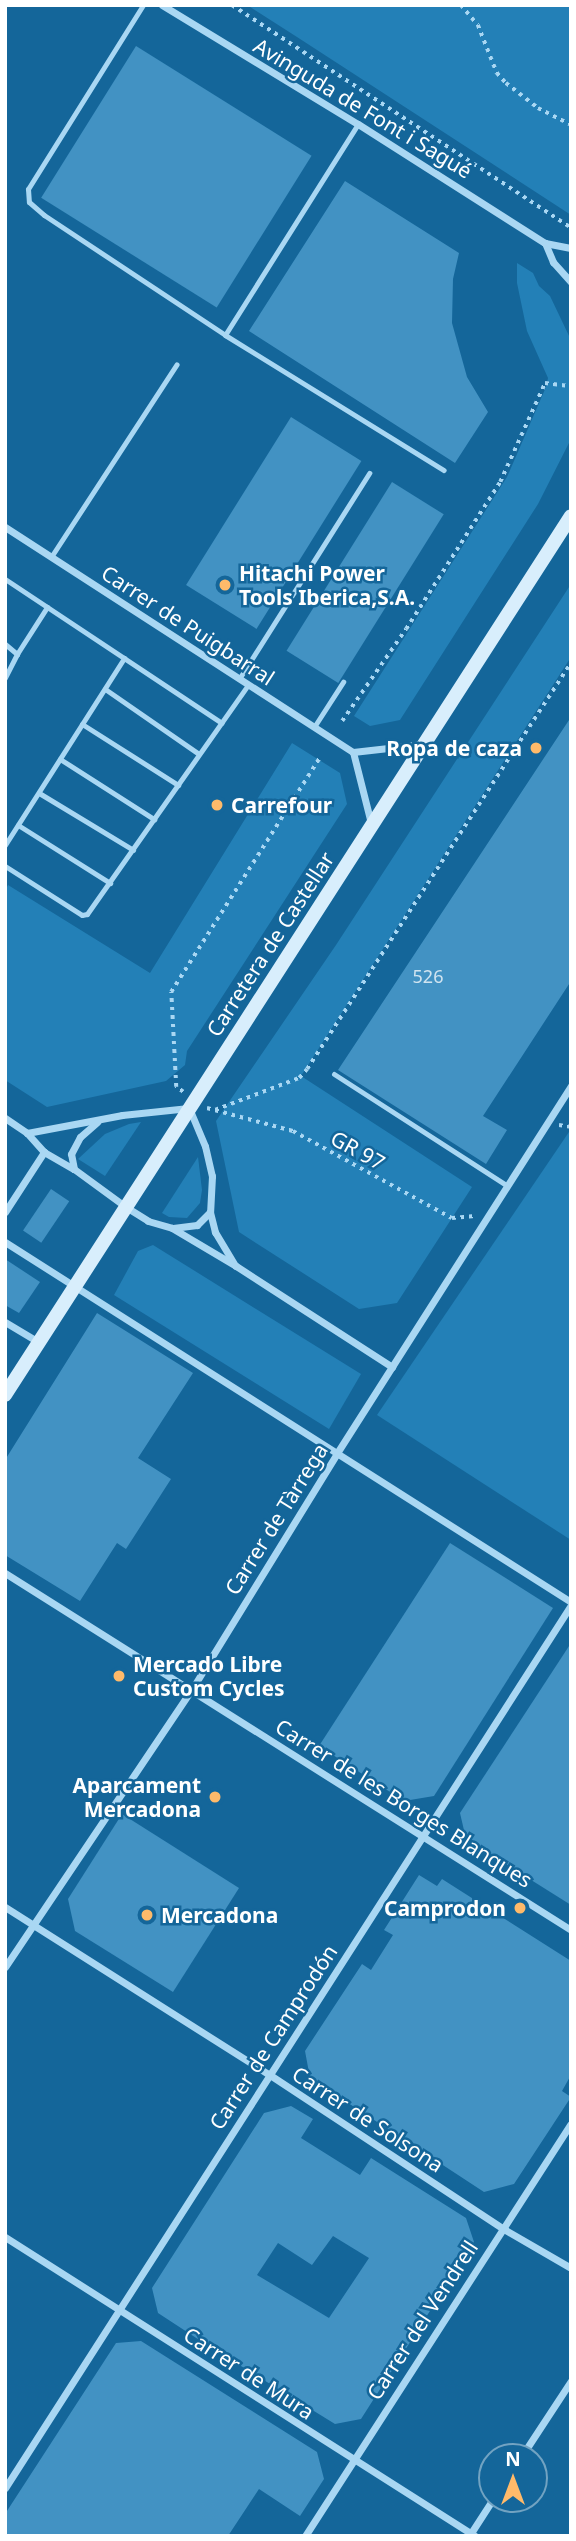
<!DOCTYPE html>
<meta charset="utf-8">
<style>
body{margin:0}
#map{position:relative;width:576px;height:2541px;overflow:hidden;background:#14669a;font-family:"Noto Sans",sans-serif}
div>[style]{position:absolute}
.green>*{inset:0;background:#2380b7}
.building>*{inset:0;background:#4292c3;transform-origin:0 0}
.path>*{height:3.5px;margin-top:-1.75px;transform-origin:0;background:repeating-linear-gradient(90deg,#a9d7f3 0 3.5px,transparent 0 8.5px)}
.lane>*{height:5px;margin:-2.5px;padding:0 2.5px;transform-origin:2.5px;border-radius:2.5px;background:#a9d7f3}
.street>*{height:7px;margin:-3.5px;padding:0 3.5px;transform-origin:3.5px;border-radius:3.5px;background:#a9d7f3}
.secondary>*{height:14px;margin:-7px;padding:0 7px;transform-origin:7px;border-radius:7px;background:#d8eefc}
.dots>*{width:19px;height:19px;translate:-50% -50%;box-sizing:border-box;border:4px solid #14669a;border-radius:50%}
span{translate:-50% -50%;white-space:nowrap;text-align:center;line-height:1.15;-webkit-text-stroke:5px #14669a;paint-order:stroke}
.number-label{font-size:18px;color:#d0e4f0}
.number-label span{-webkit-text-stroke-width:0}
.street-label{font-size:21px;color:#fff}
.poi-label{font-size:21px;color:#fff;font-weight:700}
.left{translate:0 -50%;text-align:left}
.right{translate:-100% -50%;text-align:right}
.frame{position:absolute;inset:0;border:7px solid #fff;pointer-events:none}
.north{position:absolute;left:478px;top:2443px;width:70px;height:70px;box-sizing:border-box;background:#14669a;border:2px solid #72a3c2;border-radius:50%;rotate:0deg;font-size:19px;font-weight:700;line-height:28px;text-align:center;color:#fff}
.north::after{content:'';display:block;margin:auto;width:24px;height:32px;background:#ffba6a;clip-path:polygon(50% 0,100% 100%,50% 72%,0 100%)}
</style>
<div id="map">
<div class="green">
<div style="clip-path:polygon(247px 5px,571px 5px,571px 215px,297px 37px)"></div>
<div style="clip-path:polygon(517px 263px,533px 273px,539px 286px,550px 296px,571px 340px,571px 439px,538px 504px,400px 720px,370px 726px,354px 716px,507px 477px,546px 387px,548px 378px,527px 331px,517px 283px)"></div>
<div style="clip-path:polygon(571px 584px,571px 657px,301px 1076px,472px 1187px,397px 1303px,359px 1309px,239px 1232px,216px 1121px,336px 945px)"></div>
<div style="clip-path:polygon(292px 743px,340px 773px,347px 804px,187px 1051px,185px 1065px,166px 1081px,47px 1107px,5px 1080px,5px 891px,8px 885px,150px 973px)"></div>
<div style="clip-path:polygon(141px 1122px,105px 1176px,78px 1159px,105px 1134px,129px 1124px)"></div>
<div style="clip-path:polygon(571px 1129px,571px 1540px,377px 1415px)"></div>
<div style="clip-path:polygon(198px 1157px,202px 1190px,200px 1203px,187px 1218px,169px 1217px,162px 1213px)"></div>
<div style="clip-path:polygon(153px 1245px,361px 1374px,329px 1429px,114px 1295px,138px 1251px)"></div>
</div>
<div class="building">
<div style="left:136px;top:46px;width:207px;height:179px;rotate:32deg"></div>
<div style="clip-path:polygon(345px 181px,459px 253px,453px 279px,452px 323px,467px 377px,488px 412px,455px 463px,249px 331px)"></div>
<div style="left:291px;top:417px;width:83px;height:198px;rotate:32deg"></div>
<div style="left:392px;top:482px;width:61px;height:199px;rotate:32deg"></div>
<div style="clip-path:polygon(571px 717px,571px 981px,483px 1116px,507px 1130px,486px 1164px,338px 1070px)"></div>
<div style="left:51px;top:1189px;width:22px;height:50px;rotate:34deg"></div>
<div style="clip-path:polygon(5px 1259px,40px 1282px,19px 1313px,5px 1305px)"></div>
<div style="clip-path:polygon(97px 1313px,193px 1373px,138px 1458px,171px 1479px,126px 1549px,117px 1543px,80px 1601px,5px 1555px,5px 1460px)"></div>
<div style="clip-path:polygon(450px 1543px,553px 1608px,434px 1796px,404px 1801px,319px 1746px)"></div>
<div style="clip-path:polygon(571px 1643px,571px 1905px,466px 1839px,460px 1813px)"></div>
<div style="clip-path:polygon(122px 1814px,239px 1888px,173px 1992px,75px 1931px,68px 1899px)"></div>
<div style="clip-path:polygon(419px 1875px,437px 1886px,442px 1879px,571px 1961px,571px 2075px,562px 2091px,571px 2097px,514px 2184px,484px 2192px,310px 2078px,305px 2051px,362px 1964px,371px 1970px,393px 1935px,384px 1930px)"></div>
<div style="clip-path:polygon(evenodd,291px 2106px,313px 2119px,301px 2138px,360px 2175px,371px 2158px,466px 2218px,474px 2242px,361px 2419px,335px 2424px,210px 2347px,158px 2313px,152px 2288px,264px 2113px,291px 2106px,333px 2236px,369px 2258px,329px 2318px,257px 2275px,278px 2243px,312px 2265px,333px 2236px)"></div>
<div style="clip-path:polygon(141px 2341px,317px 2452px,324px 2479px,300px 2516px,259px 2489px,228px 2536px,5px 2536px,5px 2514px,116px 2343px)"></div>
</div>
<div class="path">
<div style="left:232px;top:5px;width:406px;rotate:33.3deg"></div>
<div style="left:461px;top:5px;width:26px;rotate:50deg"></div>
<div style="left:478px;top:25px;width:52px;rotate:68.4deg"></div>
<div style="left:497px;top:73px;width:13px;rotate:48deg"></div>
<div style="left:506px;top:83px;width:41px;rotate:38deg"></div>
<div style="left:538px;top:108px;width:37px;rotate:27deg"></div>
<div style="left:342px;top:721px;width:112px;rotate:-55.2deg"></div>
<div style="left:406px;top:629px;width:174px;rotate:-57.4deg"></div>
<div style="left:500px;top:482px;width:109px;rotate:-65.6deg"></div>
<div style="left:545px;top:383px;width:26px;rotate:7deg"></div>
<div style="left:183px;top:1092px;width:9px;rotate:-144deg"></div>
<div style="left:176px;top:1087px;width:95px;rotate:-93deg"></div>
<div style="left:171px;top:992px;width:278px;rotate:-57.6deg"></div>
<div style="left:207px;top:1108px;width:89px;rotate:15deg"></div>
<div style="left:293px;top:1131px;width:181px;rotate:28.7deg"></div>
<div style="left:452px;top:1218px;width:23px;rotate:-5deg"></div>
<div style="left:215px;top:1110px;width:90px;rotate:-20.9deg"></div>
<div style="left:299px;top:1078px;width:12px;rotate:-48deg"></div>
<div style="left:307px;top:1069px;width:484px;rotate:-57deg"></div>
<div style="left:559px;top:1125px;width:12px;rotate:9deg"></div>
</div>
<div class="lane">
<div style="left:143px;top:5px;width:217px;rotate:122deg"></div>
<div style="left:28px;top:189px;width:13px;rotate:86deg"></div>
<div style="left:29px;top:202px;width:20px;rotate:41deg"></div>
<div style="left:44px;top:215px;width:217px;rotate:33.5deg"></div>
<div style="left:225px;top:335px;width:257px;rotate:31.7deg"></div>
<div style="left:225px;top:335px;width:249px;rotate:-57.8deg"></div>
<div style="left:51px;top:557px;width:230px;rotate:-56.9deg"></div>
<div style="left:5px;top:579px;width:260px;rotate:33.6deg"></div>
<div style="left:5px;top:644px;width:16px;rotate:40deg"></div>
<div style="left:17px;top:654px;width:27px;rotate:117deg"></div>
<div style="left:17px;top:654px;width:56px;rotate:-57.4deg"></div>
<div style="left:239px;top:679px;width:244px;rotate:-57.7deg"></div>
<div style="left:105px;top:689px;width:114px;rotate:34.7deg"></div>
<div style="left:82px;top:724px;width:114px;rotate:32.4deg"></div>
<div style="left:314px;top:727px;width:54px;rotate:-57.2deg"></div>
<div style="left:60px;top:759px;width:112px;rotate:32.6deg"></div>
<div style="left:39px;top:793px;width:110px;rotate:31.2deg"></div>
<div style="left:18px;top:825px;width:109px;rotate:32.2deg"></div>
<div style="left:5px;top:845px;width:222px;rotate:-57.5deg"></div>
<div style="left:5px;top:866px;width:91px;rotate:32.5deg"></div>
<div style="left:82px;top:915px;width:5px;rotate:-11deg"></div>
<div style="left:87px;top:914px;width:280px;rotate:-54.9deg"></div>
<div style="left:334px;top:1074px;width:205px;rotate:32.8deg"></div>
</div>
<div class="street">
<div style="left:162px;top:5px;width:229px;rotate:31.3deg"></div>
<div style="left:358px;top:124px;width:222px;rotate:32.5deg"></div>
<div style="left:545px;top:243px;width:26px;rotate:11deg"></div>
<div style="left:545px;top:243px;width:21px;rotate:67deg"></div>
<div style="left:553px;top:262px;width:27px;rotate:48deg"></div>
<div style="left:5px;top:527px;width:414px;rotate:32.9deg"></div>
<div style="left:353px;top:752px;width:71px;rotate:-6.4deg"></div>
<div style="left:353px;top:752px;width:73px;rotate:75.8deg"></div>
<div style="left:5px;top:1118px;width:27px;rotate:34deg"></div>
<div style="left:27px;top:1133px;width:25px;rotate:48deg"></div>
<div style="left:44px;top:1152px;width:34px;rotate:30deg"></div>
<div style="left:74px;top:1169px;width:64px;rotate:36.2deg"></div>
<div style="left:126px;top:1207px;width:26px;rotate:32deg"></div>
<div style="left:148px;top:1221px;width:25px;rotate:16deg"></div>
<div style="left:172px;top:1228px;width:74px;rotate:30.7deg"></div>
<div style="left:236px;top:1266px;width:186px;rotate:32.9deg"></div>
<div style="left:27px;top:1133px;width:97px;rotate:-10.7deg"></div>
<div style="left:122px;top:1115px;width:67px;rotate:-6deg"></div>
<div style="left:189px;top:1108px;width:41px;rotate:67.2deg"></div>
<div style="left:205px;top:1146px;width:31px;rotate:77deg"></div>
<div style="left:212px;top:1176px;width:36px;rotate:93deg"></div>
<div style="left:210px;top:1212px;width:21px;rotate:76deg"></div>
<div style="left:215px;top:1232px;width:39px;rotate:59deg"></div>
<div style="left:74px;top:1169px;width:15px;rotate:-101deg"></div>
<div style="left:71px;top:1154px;width:19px;rotate:-62deg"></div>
<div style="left:80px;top:1137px;width:23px;rotate:-41deg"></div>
<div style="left:5px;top:1212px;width:72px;rotate:-57deg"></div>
<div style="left:173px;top:1228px;width:24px;rotate:-7deg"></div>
<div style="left:197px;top:1225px;width:18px;rotate:-45deg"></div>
<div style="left:5px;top:1242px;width:671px;rotate:32.46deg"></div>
<div style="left:5px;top:1322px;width:41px;rotate:31deg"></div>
<div style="left:5px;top:1573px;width:669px;rotate:32.24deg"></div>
<div style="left:5px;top:1907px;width:314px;rotate:32.4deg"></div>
<div style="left:270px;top:2075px;width:278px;rotate:33.4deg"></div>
<div style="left:502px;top:2228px;width:80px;rotate:30.1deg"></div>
<div style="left:5px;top:1967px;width:335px;rotate:-56.1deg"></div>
<div style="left:192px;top:1689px;width:277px;rotate:-58.4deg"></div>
<div style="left:337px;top:1453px;width:436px;rotate:-57.5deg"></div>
<div style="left:5px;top:2237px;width:557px;rotate:32.46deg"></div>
<div style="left:521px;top:2457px;width:91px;rotate:-56.7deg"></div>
<div style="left:5px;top:2488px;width:1049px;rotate:-57.34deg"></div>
<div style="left:471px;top:2533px;width:40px;rotate:-57.1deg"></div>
<div style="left:305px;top:2536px;width:490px;rotate:-57.2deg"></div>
</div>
<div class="secondary">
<div style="left:5px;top:1395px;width:1045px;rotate:-57.22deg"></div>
</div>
<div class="dots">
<div style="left:225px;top:585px;background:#ffba6a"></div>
<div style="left:536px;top:748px;background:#ffba6a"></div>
<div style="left:217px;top:805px;background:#ffba6a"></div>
<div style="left:119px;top:1676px;background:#ffba6a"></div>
<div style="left:215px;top:1797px;background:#ffba6a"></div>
<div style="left:520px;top:1908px;background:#ffba6a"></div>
<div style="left:147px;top:1915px;background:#ffba6a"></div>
</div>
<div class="number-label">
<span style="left:428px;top:976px">526</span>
</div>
<div class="street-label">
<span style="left:363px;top:108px;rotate:31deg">Avinguda de Font i Sagué</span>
<span style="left:188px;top:625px;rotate:33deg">Carrer de Puigbarral</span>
<span style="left:270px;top:944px;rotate:-57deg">Carretera de Castellar</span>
<span style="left:358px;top:1150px;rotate:29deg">GR 97</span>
<span style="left:276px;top:1519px;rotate:-58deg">Carrer de Tàrrega</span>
<span style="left:404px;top:1803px;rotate:32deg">Carrer de les Borges Blanques</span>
<span style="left:273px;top:2037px;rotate:-57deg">Carrer de Camprodón</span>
<span style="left:368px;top:2119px;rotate:33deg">Carrer de Solsona</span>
<span style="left:422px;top:2320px;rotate:-57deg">Carrer del Vendrell</span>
<span style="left:249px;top:2373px;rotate:33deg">Carrer de Mura</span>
</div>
<div class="poi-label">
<span class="left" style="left:239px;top:585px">Hitachi Power<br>Tools Iberica,S.A.</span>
<span class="right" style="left:522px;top:748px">Ropa de caza</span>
<span class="left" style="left:231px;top:805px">Carrefour</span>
<span class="left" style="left:133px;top:1676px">Mercado Libre<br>Custom Cycles</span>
<span class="right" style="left:201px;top:1797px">Aparcament<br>Mercadona</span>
<span class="right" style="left:506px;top:1908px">Camprodon</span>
<span class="left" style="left:161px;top:1915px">Mercadona</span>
</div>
<div class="frame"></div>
<div class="north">N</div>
</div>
